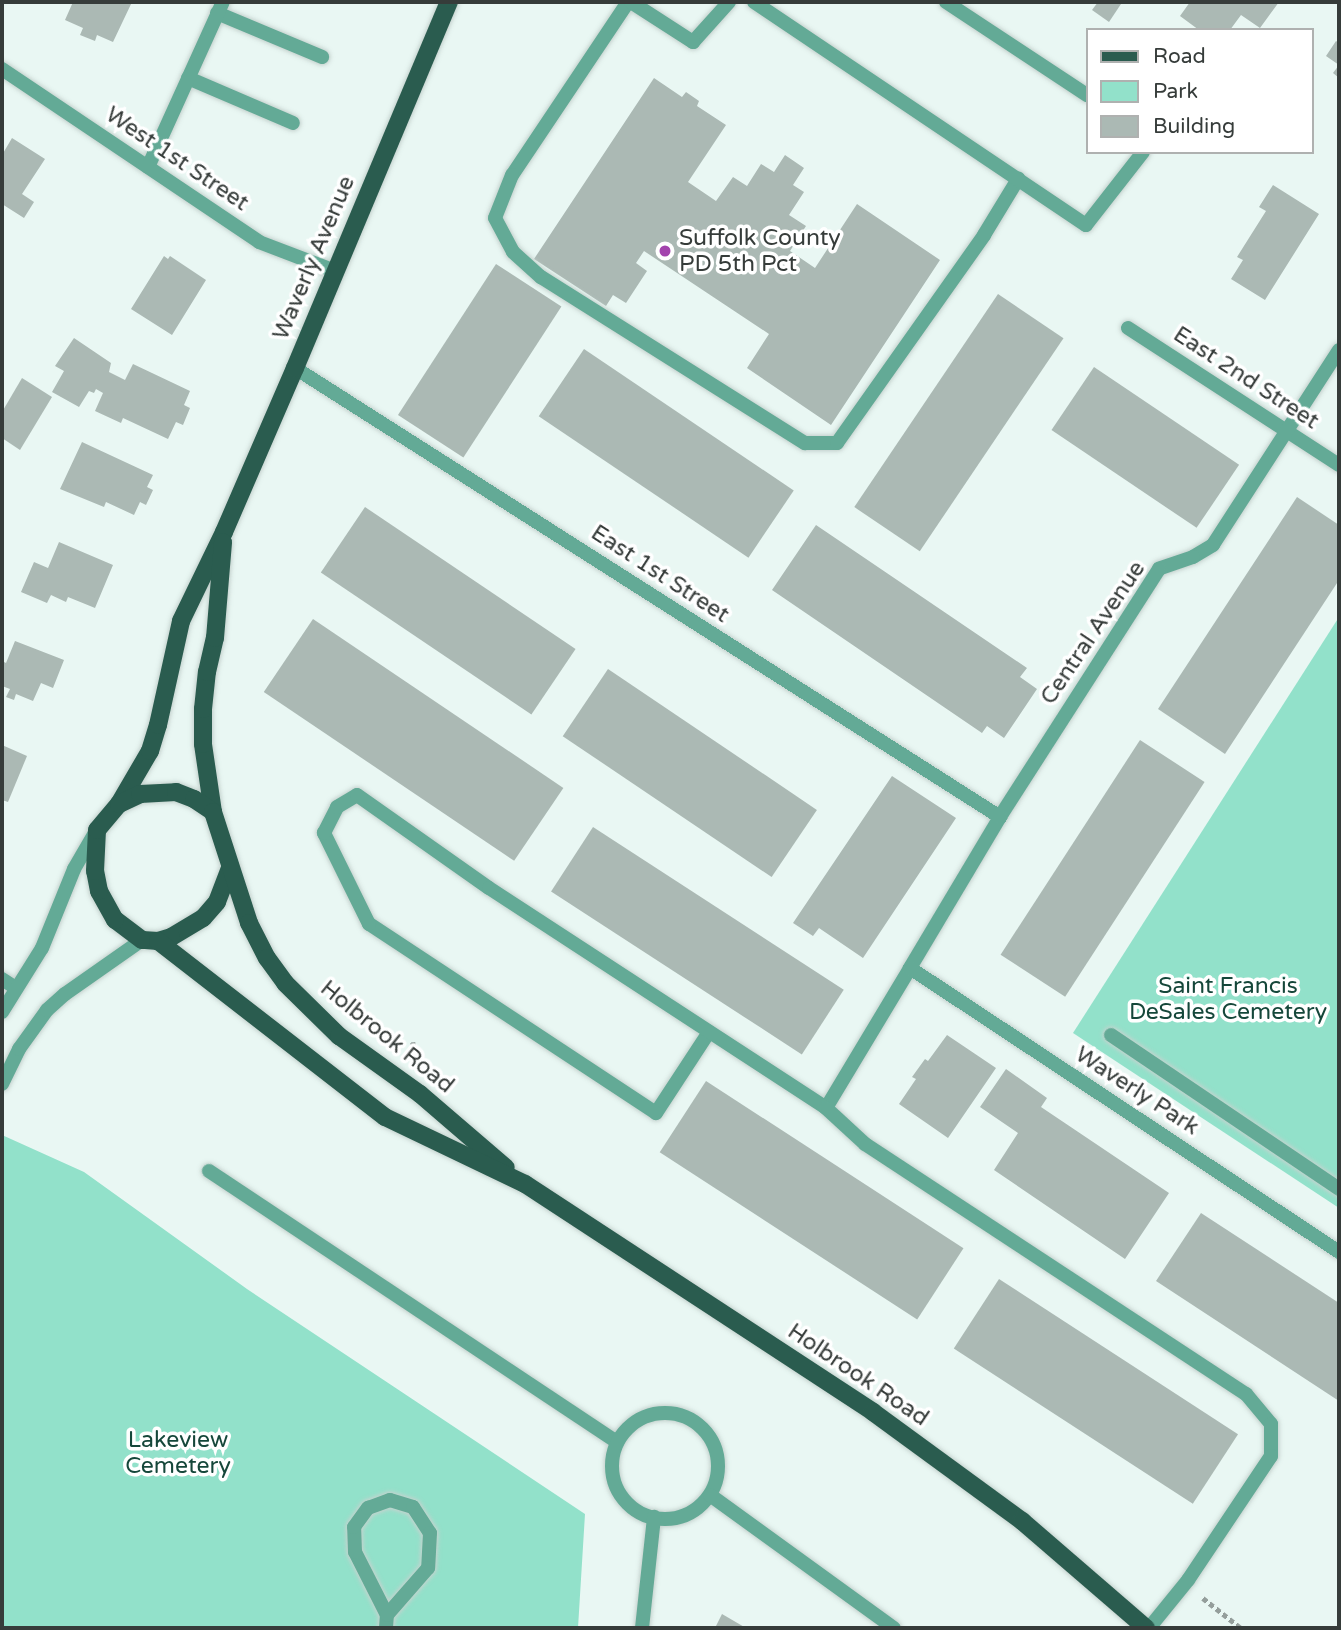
<!DOCTYPE html>
<style>
body{margin:0}
#map{position:relative;width:1341px;height:1630px;overflow:hidden;background:#e9f7f3;font-family:"Varela Round",sans-serif}
div>[style]{position:absolute}
.green>*{inset:0;background:#92e1ca}
.building>*{inset:0;background:#abb9b4;transform-origin:0 0}
.path>*{height:4.5px;margin-top:-2.25px;transform-origin:0;background:repeating-linear-gradient(90deg,#949e9b 0 5px,transparent 0 8.5px)}
.roads{filter:drop-shadow(0 0 2px #c5d2ce) drop-shadow(0 0 2px #c5d2ce)}
.service>*{height:14px;margin:-7px;padding:0 7px;transform-origin:7px;border-radius:7px;background:#63aa96}
.service>.ring{margin:-7px;padding:0;box-sizing:content-box;background:none;border:14px solid #63aa96;border-radius:50%}
.minor>*{height:14px;margin:-7px;padding:0 7px;transform-origin:7px;border-radius:7px;background:#63aa96}
.primary>*{height:18px;margin:-9px;padding:0 9px;transform-origin:9px;border-radius:9px;background:#2a5c4f}
.dots>*{width:19px;height:19px;translate:-50% -50%;box-sizing:border-box;border:4px solid #fff;border-radius:50%}
span{translate:-50% -50%;white-space:nowrap;text-align:center;line-height:1.15;-webkit-text-stroke:7px #fff;paint-order:stroke}
.street-label{font-size:23px;color:#363c3a}
.poi-label{font-size:23px;color:#363c3a}
.left{translate:0 -50%;text-align:left}
.park-label{font-size:23px;color:#15473a}
.frame{position:absolute;inset:0;border:4px solid #363c3a;pointer-events:none}
.legend{position:absolute;left:1086px;top:28px;width:228px;height:126px;box-sizing:border-box;background:#fff;border:2px solid #afb1b0;margin:0;padding:9px 12px;list-style:none;font-size:21px;color:#363c3a}
.legend li{display:flex;align-items:center;gap:14px;height:35px}
.legend b{width:35px;border:2px solid #afb1b0}
</style>
<div id="map">
<div class="green">
<div style="clip-path:polygon(1339px 617px,1339px 1208px,1073px 1033px)"></div>
<div style="clip-path:polygon(2px 1135px,84px 1172px,247px 1289px,585px 1514px,578px 1628px,2px 1628px)"></div>
</div>
<div class="building">
<div style="clip-path:polygon(73px 2px,132px 2px,113px 42px,97px 35px,95px 41px,80px 35px,83px 28px,65px 20px)"></div>
<div style="clip-path:polygon(1098px 2px,1118px 2px,1121px 4px,1109px 22px,1092px 10px)"></div>
<div style="clip-path:polygon(1190px 2px,1279px 2px,1260px 28px,1241px 15px,1230px 30px,1199px 30px,1180px 16px)"></div>
<div style="clip-path:polygon(1336px 41px,1339px 43px,1339px 78px,1333px 73px,1339px 65px,1326px 56px)"></div>
<div style="clip-path:polygon(654px 78px,682px 97px,686px 92px,699px 101px,697px 106px,726px 125px,688px 182px,716px 201px,733px 177px,747px 186px,761px 164px,774px 172px,785px 155px,804px 168px,793px 185px,804px 192px,789px 215px,806px 226px,790px 251px,815px 268px,857px 204px,940px 260px,831px 425px,747px 368px,769px 334px,644px 251px,636px 263px,647px 271px,626px 303px,613px 295px,606px 306px,534px 259px)"></div>
<div style="clip-path:polygon(12px 138px,45px 159px,22px 194px,34px 202px,24px 218px,2px 204px,2px 155px)"></div>
<div style="clip-path:polygon(1273px 185px,1319px 214px,1265px 300px,1231px 279px,1243px 260px,1237px 257px,1266px 211px,1259px 207px)"></div>
<div style="clip-path:polygon(164px 256px,168px 259px,170px 256px,206px 280px,172px 335px,131px 309px)"></div>
<div style="left:496px;top:264px;width:78px;height:180px;rotate:33deg"></div>
<div style="left:998px;top:294px;width:79px;height:257px;rotate:34deg"></div>
<div style="clip-path:polygon(74px 338px,111px 363px,109px 372px,125px 380px,133px 364px,190px 391px,184px 405px,190px 408px,183px 425px,176px 422px,168px 439px,123px 418px,121px 423px,95px 411px,103px 393px,96px 389px,94px 393px,89px 391px,79px 407px,52px 392px,64px 371px,55px 366px)"></div>
<div style="left:584px;top:349px;width:253px;height:81px;rotate:34deg"></div>
<div style="left:1094px;top:367px;width:175px;height:76px;rotate:34deg"></div>
<div style="clip-path:polygon(22px 378px,52px 397px,20px 450px,2px 438px,2px 412px)"></div>
<div style="clip-path:polygon(82px 442px,153px 475px,147px 487px,153px 490px,146px 505px,140px 502px,134px 515px,106px 502px,104px 507px,60px 489px)"></div>
<div style="clip-path:polygon(1297px 497px,1339px 525px,1339px 580px,1225px 754px,1158px 709px)"></div>
<div style="left:365px;top:507px;width:254px;height:79px;rotate:34deg"></div>
<div style="clip-path:polygon(816px 525px,1027px 668px,1020px 677px,1037px 689px,1004px 738px,987px 726px,982px 733px,772px 590px)"></div>
<div style="clip-path:polygon(59px 542px,113px 565px,95px 608px,68px 597px,66px 602px,51px 595px,47px 603px,21px 592px,34px 562px,48px 568px)"></div>
<div style="left:313px;top:619px;width:302px;height:88px;rotate:34deg"></div>
<div style="clip-path:polygon(15px 641px,64px 660px,53px 688px,41px 683px,33px 701px,16px 694px,14px 700px,6px 697px,10px 689px,2px 686px,2px 661px,6px 663px)"></div>
<div style="left:608px;top:669px;width:252px;height:81px;rotate:34deg"></div>
<div style="left:1140px;top:740px;width:77px;height:256px;rotate:33deg"></div>
<div style="clip-path:polygon(2px 745px,27px 756px,8px 802px,2px 800px)"></div>
<div style="clip-path:polygon(892px 776px,956px 818px,863px 958px,819px 928px,813px 936px,793px 923px)"></div>
<div style="left:593px;top:827px;width:299px;height:77px;rotate:33deg"></div>
<div style="clip-path:polygon(947px 1035px,996px 1068px,948px 1138px,899px 1104px,916px 1079px,912px 1077px,925px 1059px,928px 1061px)"></div>
<div style="clip-path:polygon(1006px 1069px,1047px 1098px,1041px 1107px,1169px 1193px,1125px 1259px,994px 1170px,1018px 1133px,980px 1107px)"></div>
<div style="left:706px;top:1081px;width:307px;height:85px;rotate:33deg"></div>
<div style="clip-path:polygon(1201px 1213px,1339px 1303px,1339px 1401px,1156px 1281px)"></div>
<div style="left:999px;top:1279px;width:285px;height:83px;rotate:33deg"></div>
<div style="clip-path:polygon(722px 1614px,746px 1628px,715px 1628px)"></div>
</div>
<div class="path">
<div style="left:413px;top:1042px;width:16px;rotate:83deg"></div>
<div style="left:1203px;top:1598px;width:48px;rotate:38.3deg"></div>
</div>
<div class="roads">
<div class="service">
<div style="left:628px;top:2px;width:208px;rotate:123.8deg"></div>
<div style="left:512px;top:175px;width:46px;rotate:111.6deg"></div>
<div style="left:495px;top:218px;width:38px;rotate:62deg"></div>
<div style="left:513px;top:252px;width:38px;rotate:42deg"></div>
<div style="left:541px;top:277px;width:312px;rotate:32.2deg"></div>
<div style="left:805px;top:443px;width:32px"></div>
<div style="left:837px;top:443px;width:255px;rotate:-54.7deg"></div>
<div style="left:984px;top:235px;width:66px;rotate:-58.7deg"></div>
<div style="left:754px;top:2px;width:400px;rotate:33.9deg"></div>
<div style="left:1086px;top:225px;width:93px;rotate:-52deg"></div>
<div style="left:946px;top:2px;width:169px;rotate:33.4deg"></div>
<div style="left:217px;top:13px;width:114px;rotate:22.7deg"></div>
<div style="left:693px;top:42px;width:54px;rotate:-48deg"></div>
<div style="left:188px;top:78px;width:114px;rotate:23.2deg"></div>
<div style="left:148px;top:167px;width:181px;rotate:-65.6deg"></div>
<div style="left:709px;top:1032px;width:97px;rotate:123.2deg"></div>
<div style="left:656px;top:1113px;width:344px;rotate:-146.6deg"></div>
<div style="left:369px;top:924px;width:102px;rotate:-116.3deg"></div>
<div style="left:324px;top:833px;width:29px;rotate:-63deg"></div>
<div style="left:337px;top:807px;width:23px;rotate:-31deg"></div>
<div style="left:357px;top:795px;width:161px;rotate:35.2deg"></div>
<div style="left:489px;top:888px;width:402px;rotate:33.1deg"></div>
<div style="left:826px;top:1108px;width:163px;rotate:-59deg"></div>
<div style="left:1111px;top:1035px;width:275px;rotate:34deg"></div>
<div style="left:826px;top:1108px;width:53px;rotate:42.7deg"></div>
<div style="left:865px;top:1144px;width:456px;rotate:33.3deg"></div>
<div style="left:1246px;top:1394px;width:39px;rotate:50deg"></div>
<div style="left:1271px;top:1424px;width:32px;rotate:90deg"></div>
<div style="left:1271px;top:1456px;width:149px;rotate:123.8deg"></div>
<div style="left:1188px;top:1580px;width:62px;rotate:129.1deg"></div>
<div style="left:209px;top:1171px;width:490px;rotate:33.6deg"></div>
<div class="ring" style="left:612px;top:1413px;width:92px;height:92px"></div>
<div style="left:710px;top:1495px;width:227px;rotate:35.9deg"></div>
<div style="left:386px;top:1628px;width:13px;rotate:-86deg"></div>
<div style="left:387px;top:1615px;width:71px;rotate:-116.9deg"></div>
<div style="left:355px;top:1552px;width:25px;rotate:-92deg"></div>
<div style="left:354px;top:1527px;width:24px;rotate:-54deg"></div>
<div style="left:368px;top:1508px;width:23px;rotate:-20deg"></div>
<div style="left:390px;top:1500px;width:24px;rotate:17deg"></div>
<div style="left:413px;top:1507px;width:31px;rotate:57deg"></div>
<div style="left:430px;top:1533px;width:35px;rotate:93deg"></div>
<div style="left:428px;top:1568px;width:62px;rotate:131.1deg"></div>
<div style="left:642px;top:1628px;width:112px;rotate:-83.8deg"></div>
</div>
<div class="minor">
<div style="left:631px;top:2px;width:74px;rotate:32.8deg"></div>
<div style="left:2px;top:69px;width:310px;rotate:33.9deg"></div>
<div style="left:259px;top:242px;width:81px;rotate:20.9deg"></div>
<div style="left:1128px;top:328px;width:252px;rotate:33deg"></div>
<div style="left:1339px;top:350px;width:232px;rotate:122.9deg"></div>
<div style="left:1213px;top:545px;width:23px;rotate:149deg"></div>
<div style="left:1193px;top:557px;width:36px;rotate:161deg"></div>
<div style="left:1159px;top:569px;width:295px;rotate:122.7deg"></div>
<div style="left:1000px;top:817px;width:176px;rotate:120.8deg"></div>
<div style="left:910px;top:968px;width:514px;rotate:33.5deg"></div>
<div style="left:295px;top:368px;width:836px;rotate:32.49deg"></div>
<div style="left:2px;top:979px;width:17px;rotate:33deg"></div>
<div style="left:2px;top:1012px;width:75px;rotate:-58deg"></div>
<div style="left:42px;top:948px;width:85px;rotate:-67.9deg"></div>
<div style="left:74px;top:869px;width:44px;rotate:-59.9deg"></div>
<div style="left:2px;top:1084px;width:39px;rotate:-64deg"></div>
<div style="left:19px;top:1049px;width:48px;rotate:-54.3deg"></div>
<div style="left:47px;top:1010px;width:24px;rotate:-42deg"></div>
<div style="left:65px;top:994px;width:94px;rotate:-35deg"></div>
</div>
<div class="primary">
<div style="left:119px;top:804px;width:61px;rotate:-59.7deg"></div>
<div style="left:150px;top:751px;width:27px;rotate:-73deg"></div>
<div style="left:158px;top:725px;width:107px;rotate:-77.5deg"></div>
<div style="left:181px;top:621px;width:99px;rotate:-64.2deg"></div>
<div style="left:224px;top:532px;width:179px;rotate:-66.6deg"></div>
<div style="left:295px;top:368px;width:397px;rotate:-67.2deg"></div>
<div style="left:213px;top:812px;width:69px;rotate:-98.4deg"></div>
<div style="left:203px;top:744px;width:35px;rotate:-90deg"></div>
<div style="left:203px;top:709px;width:37px;rotate:-84deg"></div>
<div style="left:207px;top:672px;width:35px;rotate:-77deg"></div>
<div style="left:215px;top:638px;width:96px;rotate:-85.2deg"></div>
<div style="left:230px;top:868px;width:36px;rotate:111deg"></div>
<div style="left:217px;top:902px;width:21px;rotate:131deg"></div>
<div style="left:203px;top:918px;width:37px;rotate:149deg"></div>
<div style="left:171px;top:937px;width:14px;rotate:163deg"></div>
<div style="left:158px;top:941px;width:16px;rotate:-176deg"></div>
<div style="left:142px;top:940px;width:34px;rotate:-143deg"></div>
<div style="left:115px;top:920px;width:33px;rotate:-119deg"></div>
<div style="left:99px;top:891px;width:20px;rotate:-101deg"></div>
<div style="left:95px;top:871px;width:41px;rotate:-87.2deg"></div>
<div style="left:97px;top:830px;width:34px;rotate:-50deg"></div>
<div style="left:119px;top:804px;width:23px;rotate:-25deg"></div>
<div style="left:140px;top:794px;width:36px;rotate:-3deg"></div>
<div style="left:176px;top:792px;width:19px;rotate:21deg"></div>
<div style="left:194px;top:799px;width:23px;rotate:34deg"></div>
<div style="left:213px;top:812px;width:117px;rotate:72deg"></div>
<div style="left:249px;top:923px;width:39px;rotate:63deg"></div>
<div style="left:267px;top:958px;width:31px;rotate:54deg"></div>
<div style="left:285px;top:983px;width:76px;rotate:44.5deg"></div>
<div style="left:339px;top:1036px;width:100px;rotate:35.6deg"></div>
<div style="left:420px;top:1094px;width:113px;rotate:40.7deg"></div>
<div style="left:158px;top:941px;width:287px;rotate:37.8deg"></div>
<div style="left:385px;top:1117px;width:155px;rotate:25.6deg"></div>
<div style="left:525px;top:1184px;width:416px;rotate:33.2deg"></div>
<div style="left:873px;top:1412px;width:185px;rotate:36.2deg"></div>
<div style="left:1022px;top:1521px;width:164px;rotate:40.8deg"></div>
</div>
</div>
<div class="dots">
<div style="left:665px;top:251px;background:#a344ad"></div>
</div>
<div class="street-label">
<span style="left:177px;top:159px;rotate:34deg">West 1st Street</span>
<span style="left:314px;top:258px;rotate:-67deg">Waverly Avenue</span>
<span style="left:1246px;top:378px;rotate:33deg">East 2nd Street</span>
<span style="left:660px;top:574px;rotate:33deg">East 1st Street</span>
<span style="left:1093px;top:633px;rotate:-56deg">Central Avenue</span>
<span style="left:387px;top:1037px;rotate:39deg">Holbrook Road</span>
<span style="left:1137px;top:1091px;rotate:33deg">Waverly Park</span>
<span style="left:858px;top:1375px;rotate:34deg">Holbrook Road</span>
</div>
<div class="poi-label">
<span class="left" style="left:679px;top:251px">Suffolk County<br>PD 5th Pct</span>
</div>
<div class="park-label">
<span style="left:1228px;top:999px">Saint Francis<br>DeSales Cemetery</span>
<span style="left:178px;top:1453px">Lakeview<br>Cemetery</span>
</div>
<div class="frame"></div>
<ul class="legend">
<li><b style="height:9px;background:#2a5c4f"></b>Road</li>
<li><b style="height:19px;background:#92e1ca"></b>Park</li>
<li><b style="height:19px;background:#abb9b4"></b>Building</li>
</ul>
</div>
